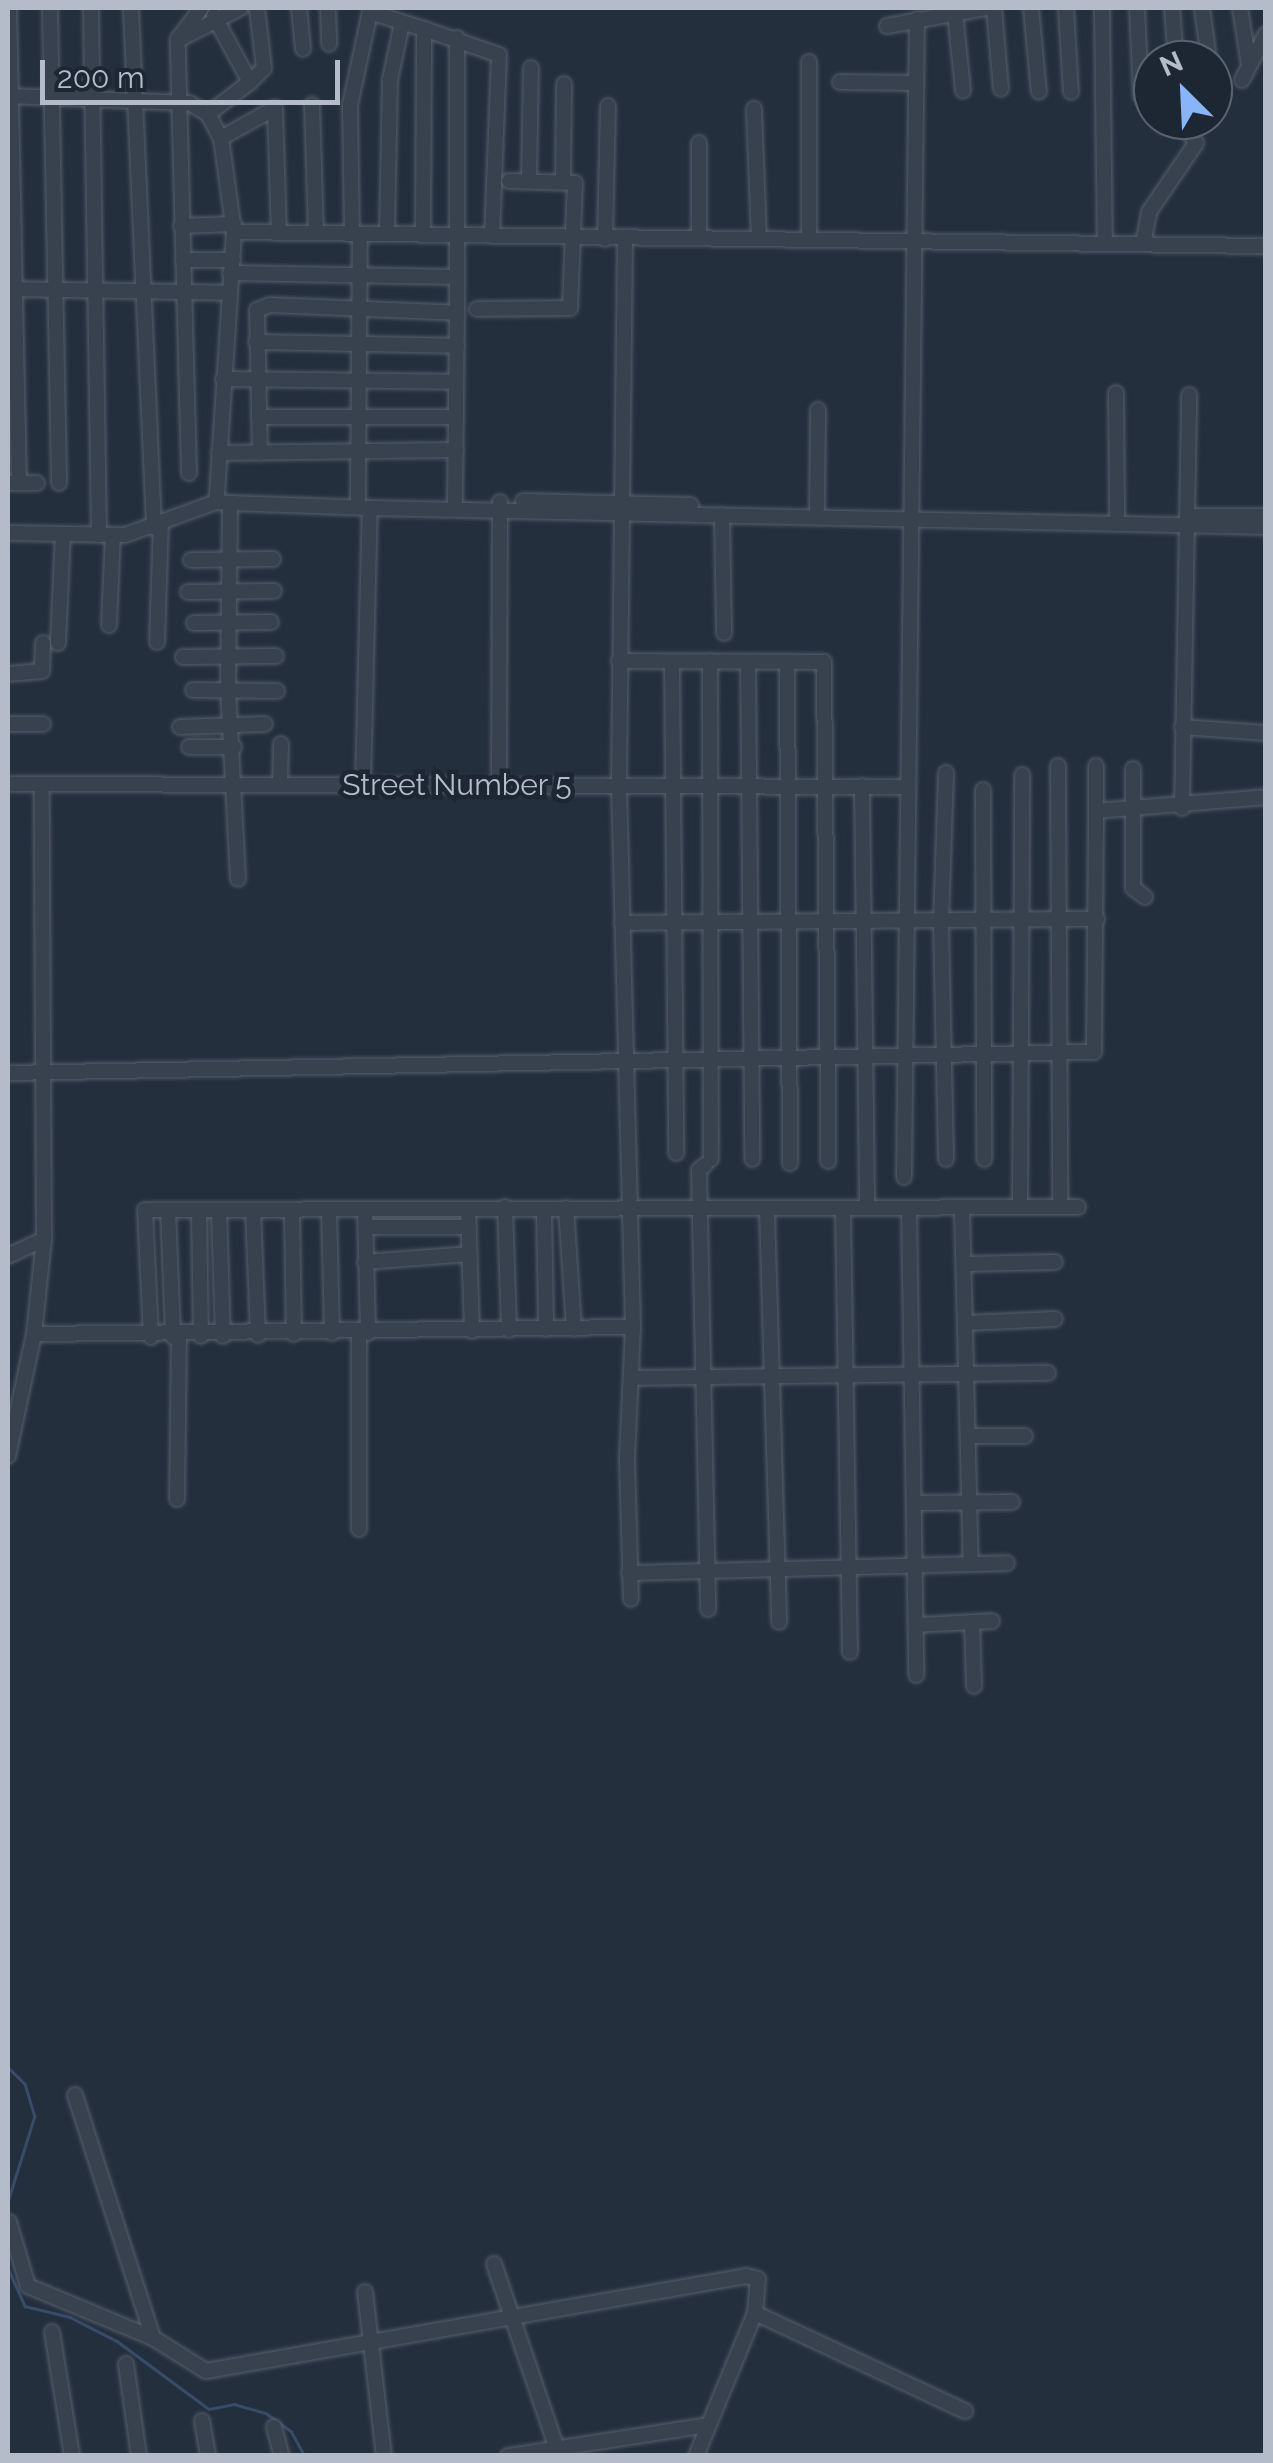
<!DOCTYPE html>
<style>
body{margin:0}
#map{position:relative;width:1273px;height:2463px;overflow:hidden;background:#242f3e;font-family:Raleway,sans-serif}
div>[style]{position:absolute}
.stream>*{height:2.5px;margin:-1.25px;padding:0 1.25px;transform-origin:1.25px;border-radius:1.25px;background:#394c67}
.roads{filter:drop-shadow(0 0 2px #565f6c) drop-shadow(0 0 2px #565f6c)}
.minor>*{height:14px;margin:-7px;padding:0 7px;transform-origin:7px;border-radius:7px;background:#38414e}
span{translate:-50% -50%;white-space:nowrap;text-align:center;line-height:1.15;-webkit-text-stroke:9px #1d2633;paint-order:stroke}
.street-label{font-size:30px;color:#b4bcc9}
.frame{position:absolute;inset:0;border:10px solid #b4bcc9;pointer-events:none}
.north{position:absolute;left:1133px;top:40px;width:100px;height:100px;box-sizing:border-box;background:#1d2633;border:2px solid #59626f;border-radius:50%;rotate:336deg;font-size:28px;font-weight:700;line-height:40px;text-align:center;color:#b4bcc9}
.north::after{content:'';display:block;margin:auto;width:35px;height:45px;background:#8ab4f8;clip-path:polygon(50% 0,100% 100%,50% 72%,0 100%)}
.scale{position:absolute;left:40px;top:60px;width:300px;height:45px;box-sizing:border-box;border:5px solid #b4bcc9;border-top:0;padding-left:12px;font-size:30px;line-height:35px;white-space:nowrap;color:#b4bcc9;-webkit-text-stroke:8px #1d2633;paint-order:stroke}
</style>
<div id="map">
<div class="stream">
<div style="left:8px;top:2067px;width:24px;rotate:45deg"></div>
<div style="left:25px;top:2084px;width:34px;rotate:73deg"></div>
<div style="left:35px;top:2116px;width:90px;rotate:107.4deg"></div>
<div style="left:8px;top:2268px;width:42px;rotate:65.9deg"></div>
<div style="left:25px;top:2306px;width:46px;rotate:13.7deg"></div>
<div style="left:70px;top:2317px;width:53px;rotate:27.1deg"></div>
<div style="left:117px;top:2341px;width:114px;rotate:36.5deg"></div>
<div style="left:209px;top:2409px;width:25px;rotate:-11deg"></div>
<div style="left:234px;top:2404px;width:33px;rotate:16deg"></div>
<div style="left:266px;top:2413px;width:31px;rotate:36deg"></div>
<div style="left:291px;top:2431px;width:29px;rotate:61deg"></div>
</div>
<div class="roads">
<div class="minor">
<div style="left:9px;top:8px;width:475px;rotate:88.8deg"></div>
<div style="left:50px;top:8px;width:475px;rotate:88.9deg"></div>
<div style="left:91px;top:8px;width:527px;rotate:89.13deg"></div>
<div style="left:131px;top:8px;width:520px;rotate:87.46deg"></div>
<div style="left:299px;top:8px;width:41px;rotate:84.4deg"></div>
<div style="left:328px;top:8px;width:36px;rotate:88deg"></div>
<div style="left:994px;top:8px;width:81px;rotate:85.1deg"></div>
<div style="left:1031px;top:8px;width:84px;rotate:84.6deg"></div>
<div style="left:1066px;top:8px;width:84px;rotate:86.6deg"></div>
<div style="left:1102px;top:8px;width:234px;rotate:89.3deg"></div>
<div style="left:1137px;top:8px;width:88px;rotate:87.4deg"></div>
<div style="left:1172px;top:8px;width:52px;rotate:85.6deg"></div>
<div style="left:1202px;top:8px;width:52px;rotate:82.3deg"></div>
<div style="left:1240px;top:8px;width:58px;rotate:81deg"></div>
<div style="left:955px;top:13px;width:78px;rotate:84.1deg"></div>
<div style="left:214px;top:16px;width:75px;rotate:61.4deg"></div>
<div style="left:250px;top:82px;width:20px;rotate:-45deg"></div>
<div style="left:264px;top:68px;width:60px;rotate:-96.7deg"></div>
<div style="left:887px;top:26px;width:101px;rotate:-10.3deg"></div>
<div style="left:178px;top:39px;width:39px;rotate:-53deg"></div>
<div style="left:1242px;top:80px;width:52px;rotate:-62.4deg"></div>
<div style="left:840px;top:82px;width:76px;rotate:0.8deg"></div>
<div style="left:8px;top:96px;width:181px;rotate:2.2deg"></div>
<div style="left:189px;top:103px;width:22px;rotate:30deg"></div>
<div style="left:208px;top:114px;width:27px;rotate:62deg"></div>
<div style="left:221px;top:138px;width:95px;rotate:82.1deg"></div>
<div style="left:234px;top:232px;width:263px;rotate:93.7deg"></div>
<div style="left:312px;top:105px;width:128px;rotate:88.2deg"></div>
<div style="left:754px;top:109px;width:130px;rotate:87.8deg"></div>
<div style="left:208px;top:114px;width:53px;rotate:-37.3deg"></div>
<div style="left:221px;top:138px;width:62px;rotate:-29.1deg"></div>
<div style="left:275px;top:108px;width:124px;rotate:88.2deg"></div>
<div style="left:699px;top:143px;width:95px;rotate:90deg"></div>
<div style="left:529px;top:181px;width:113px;rotate:-89deg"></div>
<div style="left:563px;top:181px;width:97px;rotate:-89.4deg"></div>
<div style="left:181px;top:226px;width:53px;rotate:-2.2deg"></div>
<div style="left:234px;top:232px;width:1032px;rotate:0.78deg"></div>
<div style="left:352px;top:233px;width:128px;rotate:-90.9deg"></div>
<div style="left:350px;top:105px;width:95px;rotate:-77.9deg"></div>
<div style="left:370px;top:12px;width:57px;rotate:17.5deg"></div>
<div style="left:387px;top:234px;width:154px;rotate:-88.9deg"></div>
<div style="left:390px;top:80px;width:58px;rotate:-78.1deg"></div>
<div style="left:423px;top:235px;width:206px;rotate:-89.7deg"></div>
<div style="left:424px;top:29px;width:79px;rotate:19.1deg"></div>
<div style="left:499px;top:55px;width:181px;rotate:92.2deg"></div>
<div style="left:809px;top:237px;width:175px;rotate:-90deg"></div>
<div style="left:605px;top:239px;width:133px;rotate:-88.7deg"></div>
<div style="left:625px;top:239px;width:546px;rotate:90.63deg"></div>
<div style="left:619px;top:785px;width:542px;rotate:88.52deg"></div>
<div style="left:633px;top:1327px;width:131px;rotate:92.6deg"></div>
<div style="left:627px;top:1458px;width:141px;rotate:88.4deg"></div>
<div style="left:1143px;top:244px;width:33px;rotate:-79deg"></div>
<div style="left:1149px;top:212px;width:83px;rotate:-55.7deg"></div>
<div style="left:1196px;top:143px;width:19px;rotate:-122deg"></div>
<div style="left:1186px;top:127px;width:24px;rotate:-175deg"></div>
<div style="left:183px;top:260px;width:50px"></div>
<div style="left:230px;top:273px;width:227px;rotate:1deg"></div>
<div style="left:8px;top:289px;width:220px;rotate:1deg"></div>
<div style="left:477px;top:309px;width:93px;rotate:-0.6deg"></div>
<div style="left:570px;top:308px;width:125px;rotate:-87.7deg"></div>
<div style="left:575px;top:183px;width:66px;rotate:-178.3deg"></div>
<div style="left:256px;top:342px;width:201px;rotate:1.1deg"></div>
<div style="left:223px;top:379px;width:233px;rotate:0.7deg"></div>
<div style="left:1116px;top:393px;width:121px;rotate:89.5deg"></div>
<div style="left:259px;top:417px;width:197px"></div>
<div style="left:219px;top:453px;width:237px;rotate:-0.7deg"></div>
<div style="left:260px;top:453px;width:143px;rotate:-91.2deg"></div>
<div style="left:257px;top:310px;width:14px;rotate:-21deg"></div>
<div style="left:270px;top:305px;width:187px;rotate:2.4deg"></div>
<div style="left:457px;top:313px;width:275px;rotate:-90deg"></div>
<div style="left:189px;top:473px;width:433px;rotate:-91.5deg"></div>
<div style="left:178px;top:40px;width:70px;rotate:-27.3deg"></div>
<div style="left:8px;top:483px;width:29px"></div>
<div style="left:217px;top:494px;width:8px;rotate:97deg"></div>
<div style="left:216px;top:502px;width:14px;rotate:4deg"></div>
<div style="left:230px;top:503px;width:140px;rotate:2deg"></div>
<div style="left:370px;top:508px;width:896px;rotate:1.21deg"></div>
<div style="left:358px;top:499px;width:265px;rotate:-89.6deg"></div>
<div style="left:455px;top:501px;width:188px;rotate:-89.4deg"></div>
<div style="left:523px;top:501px;width:168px;rotate:1.4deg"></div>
<div style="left:230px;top:503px;width:185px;rotate:90.6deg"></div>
<div style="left:228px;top:688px;width:191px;rotate:87deg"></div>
<div style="left:817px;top:508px;width:98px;rotate:-89.4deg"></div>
<div style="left:722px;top:515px;width:118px;rotate:89deg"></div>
<div style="left:1197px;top:516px;width:69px"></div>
<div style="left:8px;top:533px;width:117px;rotate:1deg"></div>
<div style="left:125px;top:535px;width:97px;rotate:-19.9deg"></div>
<div style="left:191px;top:560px;width:82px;rotate:-0.7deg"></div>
<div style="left:188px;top:592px;width:86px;rotate:-0.7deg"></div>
<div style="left:194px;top:623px;width:77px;rotate:-0.7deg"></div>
<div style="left:109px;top:625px;width:90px;rotate:-87.5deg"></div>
<div style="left:157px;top:642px;width:120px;rotate:-88.1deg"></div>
<div style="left:58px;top:643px;width:109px;rotate:-87.4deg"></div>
<div style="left:183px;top:657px;width:93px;rotate:-0.6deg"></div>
<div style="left:619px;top:661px;width:205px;rotate:0.3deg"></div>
<div style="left:824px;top:662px;width:499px;rotate:89.5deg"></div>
<div style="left:710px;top:661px;width:498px;rotate:89.9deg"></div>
<div style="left:672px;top:662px;width:491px;rotate:89.5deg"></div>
<div style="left:748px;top:662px;width:497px;rotate:89.5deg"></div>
<div style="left:787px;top:662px;width:501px;rotate:89.66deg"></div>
<div style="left:8px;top:674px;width:34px;rotate:-5deg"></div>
<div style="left:42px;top:671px;width:28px;rotate:-88deg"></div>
<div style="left:193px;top:690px;width:84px;rotate:0.7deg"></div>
<div style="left:8px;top:724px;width:35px"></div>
<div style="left:180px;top:727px;width:85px;rotate:-2deg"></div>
<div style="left:1182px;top:727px;width:84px;rotate:4.1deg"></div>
<div style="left:189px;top:747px;width:45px"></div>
<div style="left:1058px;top:766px;width:441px;rotate:89.7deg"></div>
<div style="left:1096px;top:766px;width:45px;rotate:90deg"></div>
<div style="left:1133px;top:769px;width:119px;rotate:90deg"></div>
<div style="left:1133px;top:888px;width:15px;rotate:37deg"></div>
<div style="left:946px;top:773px;width:148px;rotate:91.9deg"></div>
<div style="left:941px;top:921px;width:238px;rotate:88.8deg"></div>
<div style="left:8px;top:784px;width:898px;rotate:0.19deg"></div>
<div style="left:280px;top:785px;width:41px;rotate:-88.6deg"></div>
<div style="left:363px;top:785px;width:277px;rotate:-88.6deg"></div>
<div style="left:499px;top:786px;width:284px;rotate:-89.8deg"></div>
<div style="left:862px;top:786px;width:422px;rotate:89.3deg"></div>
<div style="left:983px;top:790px;width:369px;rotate:89.8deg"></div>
<div style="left:1182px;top:808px;width:413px;rotate:-89deg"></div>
<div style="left:622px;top:923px;width:475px;rotate:-0.5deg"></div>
<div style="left:8px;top:1073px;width:1086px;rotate:-1.11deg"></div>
<div style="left:1094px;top:1052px;width:241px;rotate:-89.5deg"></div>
<div style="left:1096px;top:811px;width:171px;rotate:-4.7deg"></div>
<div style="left:705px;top:1165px;width:8px;rotate:140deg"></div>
<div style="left:699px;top:1170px;width:439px;rotate:88.8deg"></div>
<div style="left:904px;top:1177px;width:1158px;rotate:-89.36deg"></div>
<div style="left:505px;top:1207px;width:123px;rotate:88.1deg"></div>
<div style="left:1020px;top:1207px;width:432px;rotate:-89.7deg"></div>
<div style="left:566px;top:1208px;width:121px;rotate:86.2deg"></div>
<div style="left:962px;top:1208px;width:356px;rotate:88.6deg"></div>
<div style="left:365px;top:1209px;width:124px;rotate:88.6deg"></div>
<div style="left:468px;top:1209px;width:122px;rotate:88.1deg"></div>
<div style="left:544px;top:1209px;width:120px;rotate:89deg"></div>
<div style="left:909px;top:1209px;width:466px;rotate:89.1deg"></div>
<div style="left:168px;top:1210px;width:127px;rotate:87.7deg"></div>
<div style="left:199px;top:1210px;width:126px;rotate:89.1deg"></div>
<div style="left:219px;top:1210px;width:126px;rotate:88.2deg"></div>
<div style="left:253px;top:1210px;width:125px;rotate:87.7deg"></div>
<div style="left:329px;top:1210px;width:123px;rotate:88.6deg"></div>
<div style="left:843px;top:1210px;width:442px;rotate:89.1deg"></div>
<div style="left:767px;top:1211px;width:411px;rotate:88.3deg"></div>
<div style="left:292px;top:1213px;width:121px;rotate:89.1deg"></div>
<div style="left:366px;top:1227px;width:103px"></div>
<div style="left:8px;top:1256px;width:40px;rotate:-25deg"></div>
<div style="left:365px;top:1262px;width:105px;rotate:-4.4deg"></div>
<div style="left:966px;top:1264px;width:89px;rotate:-1.3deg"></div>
<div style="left:967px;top:1323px;width:88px;rotate:-2.6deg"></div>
<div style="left:359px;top:1333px;width:196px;rotate:90deg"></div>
<div style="left:34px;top:1334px;width:599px;rotate:-0.67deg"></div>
<div style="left:151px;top:1337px;width:127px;rotate:-92.7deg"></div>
<div style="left:145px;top:1210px;width:933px;rotate:-0.18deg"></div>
<div style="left:633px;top:1378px;width:415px;rotate:-0.7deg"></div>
<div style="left:971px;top:1436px;width:54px"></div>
<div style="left:8px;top:1456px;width:125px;rotate:-78deg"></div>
<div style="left:34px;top:1334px;width:96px;rotate:-84deg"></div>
<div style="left:44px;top:1239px;width:454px;rotate:-90.3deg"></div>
<div style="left:177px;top:1499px;width:163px;rotate:-89.3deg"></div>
<div style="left:915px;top:1503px;width:97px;rotate:-0.6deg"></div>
<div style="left:629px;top:1573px;width:378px;rotate:-1.5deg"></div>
<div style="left:972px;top:1622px;width:64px;rotate:88.2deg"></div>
<div style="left:916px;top:1625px;width:76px;rotate:-3deg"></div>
<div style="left:75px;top:2095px;width:255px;rotate:72.2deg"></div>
<div style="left:153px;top:2338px;width:62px;rotate:31.9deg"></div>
<div style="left:206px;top:2371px;width:548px;rotate:-9.98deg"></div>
<div style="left:746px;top:2276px;width:12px;rotate:14deg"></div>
<div style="left:758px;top:2279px;width:34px;rotate:95deg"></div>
<div style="left:755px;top:2313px;width:155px;rotate:112.4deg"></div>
<div style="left:9px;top:2222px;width:67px;rotate:73.5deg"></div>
<div style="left:28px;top:2286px;width:135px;rotate:22.6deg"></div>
<div style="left:494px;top:2264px;width:202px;rotate:71.2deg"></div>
<div style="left:365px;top:2292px;width:165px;rotate:83.4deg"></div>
<div style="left:755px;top:2313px;width:232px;rotate:25deg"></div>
<div style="left:52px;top:2332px;width:126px;rotate:80.8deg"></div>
<div style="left:126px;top:2364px;width:93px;rotate:82deg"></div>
<div style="left:202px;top:2421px;width:36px;rotate:80deg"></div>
<div style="left:274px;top:2427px;width:30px;rotate:75deg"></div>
<div style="left:508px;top:2456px;width:203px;rotate:-8.8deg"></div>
</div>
</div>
<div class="street-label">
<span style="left:457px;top:785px">Street Number 5</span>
</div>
<div class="frame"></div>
<div class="north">N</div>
<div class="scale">200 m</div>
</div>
